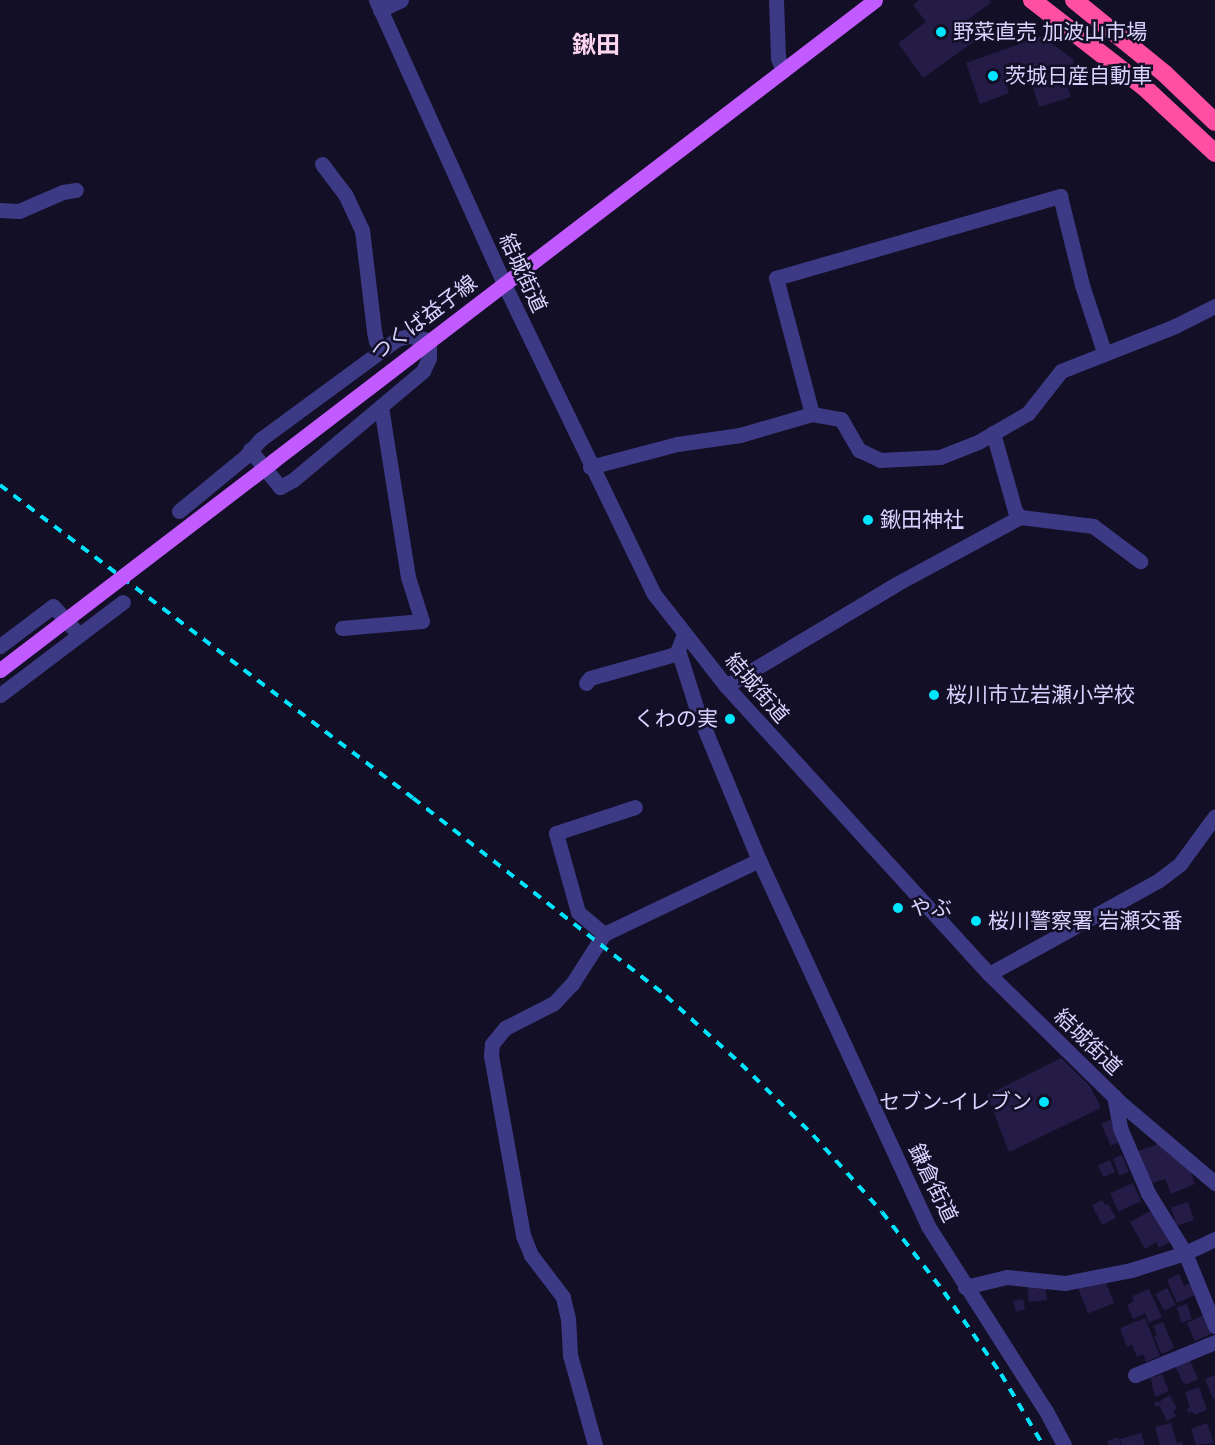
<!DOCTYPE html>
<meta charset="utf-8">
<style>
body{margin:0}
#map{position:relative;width:1215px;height:1445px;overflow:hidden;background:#130f26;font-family:Roboto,"Noto Sans JP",sans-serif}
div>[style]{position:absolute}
.building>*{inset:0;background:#241b47;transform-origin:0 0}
.minor>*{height:15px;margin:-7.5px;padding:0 7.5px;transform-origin:7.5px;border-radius:7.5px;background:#3d3a85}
.major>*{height:15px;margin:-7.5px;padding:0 7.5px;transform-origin:7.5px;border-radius:7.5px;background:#c25bff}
.highway>*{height:18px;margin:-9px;padding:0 9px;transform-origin:9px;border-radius:9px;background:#ff4fa3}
.rail>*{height:4px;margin-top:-2px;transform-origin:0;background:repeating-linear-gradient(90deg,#00e5ff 0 9px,transparent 0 17px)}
.major-bridge>*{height:15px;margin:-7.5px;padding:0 7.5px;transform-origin:7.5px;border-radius:7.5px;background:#c25bff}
.dots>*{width:16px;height:16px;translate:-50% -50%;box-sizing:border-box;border:3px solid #130f26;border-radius:50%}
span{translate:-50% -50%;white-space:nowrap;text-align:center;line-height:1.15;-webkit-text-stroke:5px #130f26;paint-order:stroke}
.poi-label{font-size:21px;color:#d9d4ff}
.left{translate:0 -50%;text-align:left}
.right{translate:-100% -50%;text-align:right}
.street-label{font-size:21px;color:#d9d4ff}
.quarter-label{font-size:24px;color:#ffd6f0;font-weight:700}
</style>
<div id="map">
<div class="building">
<div style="clip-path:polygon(919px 0,989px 0,992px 2px,963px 23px,975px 41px,923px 78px,898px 43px,926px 22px,913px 5px)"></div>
<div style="clip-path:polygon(1042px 36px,1074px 60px,1072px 68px,1063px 72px,1071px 97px,1039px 107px,1028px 71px,1005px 80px,1009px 93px,980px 104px,966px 63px)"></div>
<div style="clip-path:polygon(1061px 1058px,1090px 1086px,1101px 1108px,1009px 1152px,987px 1095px)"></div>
<div style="left:1112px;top:1119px;width:24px;height:12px;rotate:66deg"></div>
<div style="clip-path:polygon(1161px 1143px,1188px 1165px,1195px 1184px,1171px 1194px,1165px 1179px,1150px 1184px,1138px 1151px)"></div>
<div style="left:1122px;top:1155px;width:18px;height:10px;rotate:68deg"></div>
<div style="left:1110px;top:1160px;width:13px;height:13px;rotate:67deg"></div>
<div style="left:1133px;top:1183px;width:20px;height:25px;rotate:66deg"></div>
<div style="clip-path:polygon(1102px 1200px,1105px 1205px,1108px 1204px,1116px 1218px,1102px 1225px,1092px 1205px)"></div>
<div style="left:1188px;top:1202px;width:19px;height:18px;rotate:72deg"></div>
<div style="clip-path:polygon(1152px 1210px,1170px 1242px,1159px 1248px,1156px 1242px,1145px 1249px,1130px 1222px)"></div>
<div style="clip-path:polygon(1179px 1274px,1184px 1286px,1190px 1283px,1195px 1295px,1177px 1303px,1167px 1280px)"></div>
<div style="left:1104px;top:1278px;width:27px;height:28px;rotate:68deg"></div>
<div style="left:1045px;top:1284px;width:16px;height:18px;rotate:83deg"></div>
<div style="left:1167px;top:1288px;width:19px;height:13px;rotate:62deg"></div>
<div style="clip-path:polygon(1149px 1289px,1162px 1317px,1149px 1323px,1145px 1313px,1133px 1319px,1127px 1305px,1134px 1301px,1132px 1296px)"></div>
<div style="clip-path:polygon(1023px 1299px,1025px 1309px,1016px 1312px,1013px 1301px)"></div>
<div style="left:1187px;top:1304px;width:16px;height:11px;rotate:72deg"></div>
<div style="left:1204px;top:1315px;width:20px;height:19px;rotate:66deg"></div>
<div style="clip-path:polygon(1145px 1318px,1160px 1356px,1146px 1362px,1143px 1354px,1137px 1357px,1132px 1345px,1127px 1347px,1120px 1328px)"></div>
<div style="clip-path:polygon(1163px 1322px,1174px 1348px,1164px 1353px,1161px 1353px,1154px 1337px,1157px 1335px,1153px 1326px)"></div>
<div style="clip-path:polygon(1189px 1358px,1198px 1379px,1187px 1384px,1183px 1383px,1174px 1364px)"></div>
<div style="clip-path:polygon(1154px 1373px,1155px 1377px,1162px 1374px,1169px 1391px,1155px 1397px,1150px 1375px)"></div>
<div style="clip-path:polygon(1215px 1375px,1215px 1399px,1213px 1399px,1205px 1379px)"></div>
<div style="clip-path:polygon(1199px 1387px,1207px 1410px,1194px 1415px,1193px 1412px,1188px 1413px,1187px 1408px,1190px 1407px,1185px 1392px)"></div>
<div style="clip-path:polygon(1170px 1395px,1177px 1409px,1173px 1411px,1176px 1416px,1167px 1421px,1159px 1405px,1156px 1407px,1154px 1403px,1159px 1401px,1160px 1404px,1161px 1400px)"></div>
<div style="clip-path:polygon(1171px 1423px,1177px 1443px,1182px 1442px,1183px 1445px,1160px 1445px,1155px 1427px)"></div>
<div style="clip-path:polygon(1207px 1423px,1214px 1443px,1196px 1445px,1191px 1429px)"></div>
<div style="clip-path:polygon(1141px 1433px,1145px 1445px,1122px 1445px,1120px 1439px)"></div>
<div style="clip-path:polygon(1118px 1437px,1121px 1445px,1109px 1445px,1107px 1441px)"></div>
</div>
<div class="minor">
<div style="left:376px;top:0;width:312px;rotate:65.7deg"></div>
<div style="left:504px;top:284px;width:344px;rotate:64.2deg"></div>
<div style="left:654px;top:594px;width:117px;rotate:52deg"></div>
<div style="left:726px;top:686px;width:390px;rotate:47.6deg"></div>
<div style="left:989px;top:974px;width:187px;rotate:44.4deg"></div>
<div style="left:1123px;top:1105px;width:121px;rotate:40.3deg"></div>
<div style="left:776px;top:0;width:58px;rotate:88deg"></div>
<div style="left:778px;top:58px;width:14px;rotate:69deg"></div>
<div style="left:380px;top:10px;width:23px;rotate:-25deg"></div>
<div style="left:322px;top:164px;width:38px;rotate:53deg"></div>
<div style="left:345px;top:194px;width:40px;rotate:65deg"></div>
<div style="left:362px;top:230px;width:102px;rotate:83.2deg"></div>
<div style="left:374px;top:331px;width:10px;rotate:79deg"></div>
<div style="left:376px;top:341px;width:10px;rotate:53deg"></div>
<div style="left:0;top:210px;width:19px;rotate:3deg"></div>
<div style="left:19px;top:211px;width:48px;rotate:-23.4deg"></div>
<div style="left:63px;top:192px;width:13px;rotate:-9deg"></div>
<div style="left:812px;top:414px;width:141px;rotate:-104.8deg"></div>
<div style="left:776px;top:278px;width:296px;rotate:-16.1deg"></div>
<div style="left:1060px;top:196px;width:92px;rotate:76.1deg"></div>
<div style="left:1082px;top:285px;width:71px;rotate:71.8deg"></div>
<div style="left:993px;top:433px;width:81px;rotate:74.2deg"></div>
<div style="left:1015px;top:511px;width:8px;rotate:50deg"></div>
<div style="left:1020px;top:517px;width:74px;rotate:7deg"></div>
<div style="left:1093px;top:526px;width:59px;rotate:36.7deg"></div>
<div style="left:590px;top:467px;width:90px;rotate:-14.8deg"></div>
<div style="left:677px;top:444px;width:64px;rotate:-8.1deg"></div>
<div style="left:740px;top:435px;width:75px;rotate:-16.3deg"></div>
<div style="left:812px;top:414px;width:29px;rotate:10deg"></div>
<div style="left:841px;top:419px;width:36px;rotate:60deg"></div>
<div style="left:859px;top:450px;width:23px;rotate:25deg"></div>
<div style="left:880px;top:460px;width:60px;rotate:-2.9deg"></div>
<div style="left:940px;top:457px;width:41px;rotate:-21.5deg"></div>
<div style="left:978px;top:442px;width:58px;rotate:-30.1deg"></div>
<div style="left:1028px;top:413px;width:53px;rotate:-51.8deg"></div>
<div style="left:1061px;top:371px;width:123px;rotate:-21.5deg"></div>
<div style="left:1175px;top:326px;width:45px;rotate:-26.6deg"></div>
<div style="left:179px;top:511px;width:87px;rotate:-39.4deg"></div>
<div style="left:246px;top:456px;width:23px;rotate:-49deg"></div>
<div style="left:261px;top:439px;width:169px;rotate:-36.3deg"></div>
<div style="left:397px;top:339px;width:12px;rotate:-14deg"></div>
<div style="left:409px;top:336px;width:20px;rotate:11deg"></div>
<div style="left:429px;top:340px;width:18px;rotate:90deg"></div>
<div style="left:429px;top:358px;width:14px;rotate:115deg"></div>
<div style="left:423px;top:371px;width:170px;rotate:140deg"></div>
<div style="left:293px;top:480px;width:15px;rotate:152deg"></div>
<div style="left:280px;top:487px;width:48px;rotate:-129deg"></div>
<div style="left:342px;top:628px;width:80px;rotate:-5deg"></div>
<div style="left:422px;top:621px;width:46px;rotate:-107.7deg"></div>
<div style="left:408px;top:577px;width:173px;rotate:-99deg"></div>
<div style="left:684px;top:634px;width:17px;rotate:111deg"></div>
<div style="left:678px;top:650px;width:66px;rotate:72.4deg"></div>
<div style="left:698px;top:713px;width:159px;rotate:67.5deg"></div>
<div style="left:759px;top:860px;width:403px;rotate:65.2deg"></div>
<div style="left:928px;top:1226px;width:219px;rotate:57.5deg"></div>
<div style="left:1046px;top:1411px;width:38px;rotate:62deg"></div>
<div style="left:0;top:646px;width:66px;rotate:-37deg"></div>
<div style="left:53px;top:606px;width:39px;rotate:48deg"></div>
<div style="left:586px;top:683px;width:6px;rotate:-51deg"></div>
<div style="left:590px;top:678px;width:92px;rotate:-15.7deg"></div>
<div style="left:726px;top:686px;width:200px;rotate:-30.9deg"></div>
<div style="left:898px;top:583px;width:139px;rotate:-28.4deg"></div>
<div style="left:0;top:695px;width:154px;rotate:-37.1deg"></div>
<div style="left:604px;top:934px;width:34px;rotate:-140deg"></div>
<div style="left:578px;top:912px;width:82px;rotate:-105.6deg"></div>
<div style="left:556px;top:833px;width:83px;rotate:-18.2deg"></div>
<div style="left:989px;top:974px;width:194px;rotate:-28.9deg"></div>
<div style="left:1159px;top:880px;width:26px;rotate:-37deg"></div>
<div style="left:1180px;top:864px;width:59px;rotate:-53.9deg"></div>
<div style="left:1114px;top:1096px;width:33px;rotate:79deg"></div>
<div style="left:1120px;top:1128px;width:71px;rotate:66.7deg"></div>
<div style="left:1148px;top:1193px;width:70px;rotate:58.3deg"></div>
<div style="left:1185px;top:1253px;width:79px;rotate:67.7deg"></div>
<div style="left:965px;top:1287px;width:43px;rotate:-13.4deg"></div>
<div style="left:1007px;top:1277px;width:58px;rotate:5.9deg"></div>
<div style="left:1065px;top:1283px;width:67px;rotate:-11.1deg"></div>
<div style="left:1131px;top:1270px;width:57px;rotate:-17.5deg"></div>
<div style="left:1185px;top:1253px;width:33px;rotate:-25deg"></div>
<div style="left:1135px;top:1375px;width:87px;rotate:-22.4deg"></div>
<div style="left:595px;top:1445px;width:93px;rotate:-105.5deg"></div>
<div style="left:570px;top:1355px;width:36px;rotate:-93deg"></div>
<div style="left:568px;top:1319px;width:23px;rotate:-103deg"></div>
<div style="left:563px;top:1297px;width:53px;rotate:-127.3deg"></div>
<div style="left:531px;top:1255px;width:22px;rotate:-112deg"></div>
<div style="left:523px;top:1235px;width:183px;rotate:-100.1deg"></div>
<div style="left:491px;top:1055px;width:11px;rotate:-85deg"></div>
<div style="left:492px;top:1044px;width:21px;rotate:-51deg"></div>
<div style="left:505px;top:1028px;width:55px;rotate:-27deg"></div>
<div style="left:554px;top:1003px;width:26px;rotate:-47deg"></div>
<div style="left:572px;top:984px;width:59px;rotate:-57.4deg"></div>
<div style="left:604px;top:934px;width:172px;rotate:-25.5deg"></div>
</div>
<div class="major">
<div style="left:273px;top:461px;width:758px;rotate:-37.44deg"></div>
</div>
<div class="highway">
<div style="left:1032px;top:0;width:142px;rotate:37.8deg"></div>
<div style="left:1144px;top:87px;width:97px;rotate:42.9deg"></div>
<div style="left:1074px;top:0;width:117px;rotate:39.1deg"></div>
<div style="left:1165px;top:74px;width:69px;rotate:43.8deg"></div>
</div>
<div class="rail">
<div style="left:0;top:485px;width:518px;rotate:37.16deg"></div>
<div style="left:413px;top:798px;width:321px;rotate:38deg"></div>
<div style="left:666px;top:996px;width:101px;rotate:42.2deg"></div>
<div style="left:741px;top:1064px;width:101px;rotate:44.6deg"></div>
<div style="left:813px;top:1135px;width:103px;rotate:48.1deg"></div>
<div style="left:882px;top:1212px;width:101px;rotate:52.2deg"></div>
<div style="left:944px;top:1292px;width:100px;rotate:55.2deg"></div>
<div style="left:1001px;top:1374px;width:82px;rotate:59.4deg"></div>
</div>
<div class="major-bridge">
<div style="left:0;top:670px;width:344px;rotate:-37.4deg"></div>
</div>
<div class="dots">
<div style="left:941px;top:32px;background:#00e5ff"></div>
<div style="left:993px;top:76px;background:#00e5ff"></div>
<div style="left:868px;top:520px;background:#00e5ff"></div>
<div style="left:934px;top:695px;background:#00e5ff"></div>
<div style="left:730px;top:719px;background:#00e5ff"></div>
<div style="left:898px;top:908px;background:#00e5ff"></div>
<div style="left:976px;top:921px;background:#00e5ff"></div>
<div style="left:1044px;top:1102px;background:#00e5ff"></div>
</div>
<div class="poi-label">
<span class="left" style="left:953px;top:32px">野菜直売 加波山市場</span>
<span class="left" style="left:1005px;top:76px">茨城日産自動車</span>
<span class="left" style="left:880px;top:520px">鍬田神社</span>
<span class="left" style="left:946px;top:695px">桜川市立岩瀬小学校</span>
<span class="right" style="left:718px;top:719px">くわの実</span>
<span class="left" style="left:910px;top:908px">やぶ</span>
<span class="left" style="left:988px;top:921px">桜川警察署 岩瀬交番</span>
<span class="right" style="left:1032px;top:1102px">セブン-イレブン</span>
</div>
<div class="street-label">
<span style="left:523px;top:273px;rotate:65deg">結城街道</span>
<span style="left:424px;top:318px;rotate:-37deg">つくば益子線</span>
<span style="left:757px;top:688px;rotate:49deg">結城街道</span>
<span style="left:1088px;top:1042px;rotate:44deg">結城街道</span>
<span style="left:933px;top:1183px;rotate:64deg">鎌倉街道</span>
</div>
<div class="quarter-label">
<span style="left:596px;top:46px">鍬田</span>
</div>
</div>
